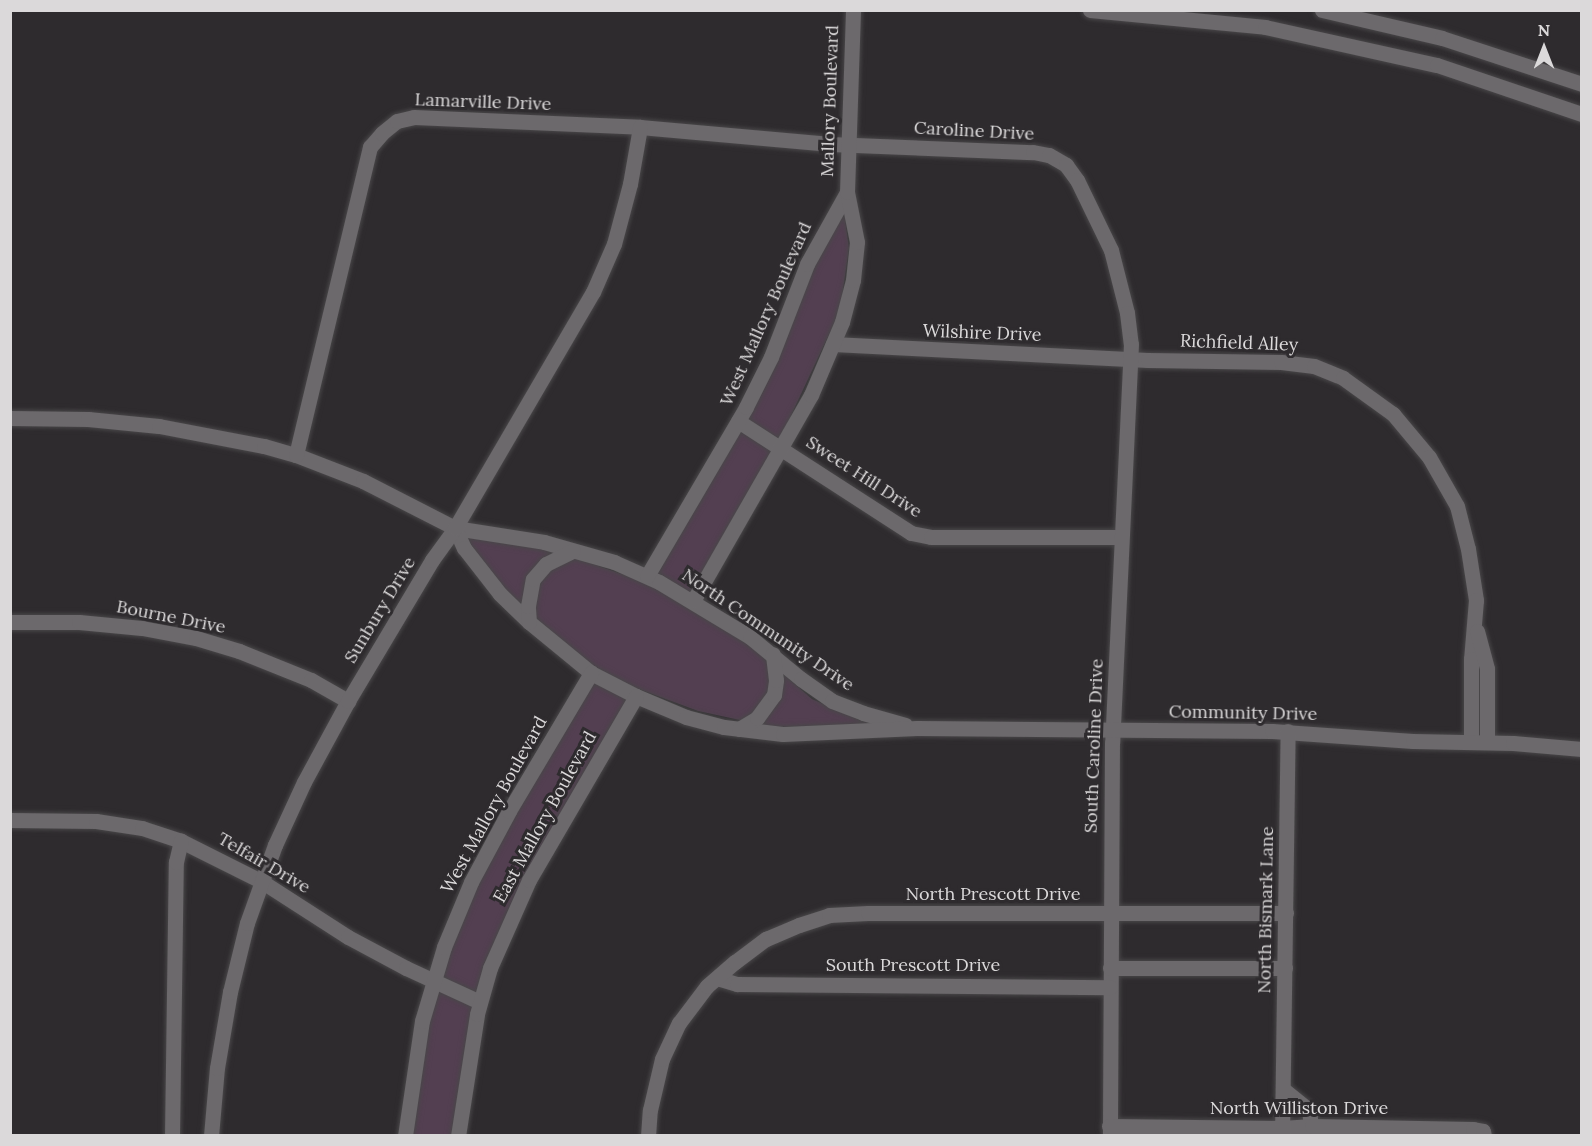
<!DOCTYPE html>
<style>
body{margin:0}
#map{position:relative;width:1592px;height:1146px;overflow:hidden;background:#2e2b2e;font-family:Lora,serif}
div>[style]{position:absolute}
.green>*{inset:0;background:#533f51}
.roads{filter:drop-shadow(0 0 2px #494749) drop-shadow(0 0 2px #494749)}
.minor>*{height:15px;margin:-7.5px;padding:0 7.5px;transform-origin:7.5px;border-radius:7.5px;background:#6c696c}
span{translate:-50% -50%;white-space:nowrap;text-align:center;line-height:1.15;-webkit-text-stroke:6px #2e2b2e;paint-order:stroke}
.street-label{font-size:18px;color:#dbd9da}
.frame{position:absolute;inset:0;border:12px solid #dbd9da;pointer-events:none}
.north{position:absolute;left:1514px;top:18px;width:60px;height:60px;-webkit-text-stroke:4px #2e2b2e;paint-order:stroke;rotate:0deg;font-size:16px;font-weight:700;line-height:24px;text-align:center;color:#dbd9da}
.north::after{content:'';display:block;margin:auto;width:21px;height:27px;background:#dbd9da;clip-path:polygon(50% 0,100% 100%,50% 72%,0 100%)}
</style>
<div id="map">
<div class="green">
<div style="clip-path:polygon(844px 212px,849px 248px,840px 311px,773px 454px,687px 606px,753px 648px,812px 699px,868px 724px,772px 727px,698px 711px,636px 688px,482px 979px,453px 1135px,411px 1136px,417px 1085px,435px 993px,466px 906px,500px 840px,592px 677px,495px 583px,465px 535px,546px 548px,648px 583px,790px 327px,824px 244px)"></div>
</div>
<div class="roads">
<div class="minor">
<div style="left:1090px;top:10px;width:176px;rotate:5.5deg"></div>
<div style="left:1265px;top:27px;width:176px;rotate:12.5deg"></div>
<div style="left:1437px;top:65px;width:153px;rotate:18.7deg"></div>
<div style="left:1322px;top:10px;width:123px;rotate:13.1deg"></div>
<div style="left:1442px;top:38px;width:147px;rotate:18.2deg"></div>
<div style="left:833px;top:344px;width:315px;rotate:2.9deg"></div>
<div style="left:1148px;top:360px;width:133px;rotate:0.9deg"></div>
<div style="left:1281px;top:362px;width:33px;rotate:7deg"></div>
<div style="left:1314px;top:366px;width:31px;rotate:22deg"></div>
<div style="left:1343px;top:378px;width:62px;rotate:35.8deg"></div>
<div style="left:1393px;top:414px;width:56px;rotate:50.1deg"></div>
<div style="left:1429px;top:457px;width:56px;rotate:60.3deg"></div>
<div style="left:1457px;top:506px;width:44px;rotate:75.7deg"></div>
<div style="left:1468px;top:549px;width:52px;rotate:81.1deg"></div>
<div style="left:1476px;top:600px;width:59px;rotate:94.8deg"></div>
<div style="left:1471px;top:659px;width:83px;rotate:90deg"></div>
<div style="left:10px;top:418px;width:78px;rotate:0.7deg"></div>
<div style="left:88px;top:419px;width:71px;rotate:5.6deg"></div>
<div style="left:159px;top:426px;width:107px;rotate:10.8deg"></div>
<div style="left:264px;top:446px;width:33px;rotate:16deg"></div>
<div style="left:296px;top:455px;width:72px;rotate:21.2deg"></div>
<div style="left:363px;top:481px;width:103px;rotate:27.1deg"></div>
<div style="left:455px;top:528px;width:90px;rotate:8.9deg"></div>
<div style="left:544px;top:542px;width:73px;rotate:15.9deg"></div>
<div style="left:614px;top:562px;width:49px;rotate:24deg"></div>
<div style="left:659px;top:582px;width:106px;rotate:31.1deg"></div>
<div style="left:750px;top:637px;width:66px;rotate:39.5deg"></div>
<div style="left:801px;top:679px;width:38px;rotate:35deg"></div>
<div style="left:832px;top:701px;width:33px;rotate:21deg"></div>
<div style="left:863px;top:713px;width:44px;rotate:15.9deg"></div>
<div style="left:738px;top:421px;width:206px;rotate:32.9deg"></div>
<div style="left:911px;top:533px;width:20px;rotate:11deg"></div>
<div style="left:931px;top:537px;width:190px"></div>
<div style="left:296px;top:455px;width:317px;rotate:-76.5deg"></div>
<div style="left:370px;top:147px;width:18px;rotate:-49deg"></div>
<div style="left:382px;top:133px;width:19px;rotate:-39deg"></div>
<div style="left:397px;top:121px;width:17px;rotate:-13deg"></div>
<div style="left:414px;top:117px;width:226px;rotate:2.5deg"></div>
<div style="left:640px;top:127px;width:191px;rotate:5.1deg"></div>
<div style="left:830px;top:144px;width:203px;rotate:2.3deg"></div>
<div style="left:1033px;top:152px;width:16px;rotate:11deg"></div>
<div style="left:1049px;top:155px;width:20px;rotate:30deg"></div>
<div style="left:1066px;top:165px;width:19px;rotate:54deg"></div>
<div style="left:1077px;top:180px;width:78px;rotate:64.1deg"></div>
<div style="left:1111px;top:250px;width:65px;rotate:75.7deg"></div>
<div style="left:1127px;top:313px;width:31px;rotate:83deg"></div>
<div style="left:1131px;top:344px;width:399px;rotate:92.7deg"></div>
<div style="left:1112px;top:743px;width:393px;rotate:90.3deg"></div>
<div style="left:455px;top:528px;width:22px;rotate:66deg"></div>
<div style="left:464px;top:548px;width:58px;rotate:52deg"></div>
<div style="left:500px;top:594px;width:40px;rotate:44deg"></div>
<div style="left:529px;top:622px;width:80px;rotate:39.4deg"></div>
<div style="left:591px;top:673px;width:51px;rotate:27.1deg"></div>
<div style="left:636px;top:696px;width:54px;rotate:22.8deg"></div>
<div style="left:686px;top:717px;width:39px;rotate:15deg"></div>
<div style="left:724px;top:727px;width:59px;rotate:6.8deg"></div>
<div style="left:783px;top:734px;width:134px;rotate:-2.6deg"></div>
<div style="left:917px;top:728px;width:355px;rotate:0.5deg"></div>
<div style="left:1272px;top:731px;width:141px;rotate:4.1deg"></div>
<div style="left:1413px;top:741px;width:100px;rotate:1.1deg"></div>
<div style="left:1513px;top:743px;width:69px;rotate:5deg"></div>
<div style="left:647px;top:576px;width:196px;rotate:-59.6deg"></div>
<div style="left:746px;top:407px;width:56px;rotate:-63.4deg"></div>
<div style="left:771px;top:357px;width:100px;rotate:-68.8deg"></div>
<div style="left:807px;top:264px;width:82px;rotate:-60.9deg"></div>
<div style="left:693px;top:601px;width:237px;rotate:-60.2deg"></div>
<div style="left:811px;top:395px;width:79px;rotate:-67deg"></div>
<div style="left:842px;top:322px;width:43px;rotate:-75.3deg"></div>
<div style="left:853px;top:280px;width:38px;rotate:-84deg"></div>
<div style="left:857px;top:242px;width:51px;rotate:-101.3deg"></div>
<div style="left:847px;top:192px;width:182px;rotate:-88.1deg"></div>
<div style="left:10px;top:622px;width:69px"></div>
<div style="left:79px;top:622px;width:63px;rotate:5.4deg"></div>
<div style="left:142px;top:628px;width:55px;rotate:10.5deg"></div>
<div style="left:196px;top:638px;width:45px;rotate:16.8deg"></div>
<div style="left:239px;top:651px;width:78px;rotate:21.9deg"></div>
<div style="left:311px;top:680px;width:43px;rotate:29.6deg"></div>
<div style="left:529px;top:622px;width:16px;rotate:-94deg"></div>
<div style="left:528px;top:606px;width:27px;rotate:-80deg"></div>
<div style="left:533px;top:579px;width:20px;rotate:-49deg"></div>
<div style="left:546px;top:564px;width:30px;rotate:-26deg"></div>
<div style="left:1477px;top:631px;width:39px;rotate:75deg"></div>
<div style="left:1487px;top:669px;width:73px;rotate:90deg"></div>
<div style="left:739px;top:729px;width:21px;rotate:-31deg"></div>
<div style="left:757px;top:718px;width:29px;rotate:-54deg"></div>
<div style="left:774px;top:695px;width:15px;rotate:-82deg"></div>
<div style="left:776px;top:680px;width:26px;rotate:-97deg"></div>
<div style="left:10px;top:820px;width:86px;rotate:0.7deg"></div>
<div style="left:96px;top:821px;width:47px;rotate:8.7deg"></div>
<div style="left:142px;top:828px;width:41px;rotate:18.4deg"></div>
<div style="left:181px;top:841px;width:89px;rotate:26.6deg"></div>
<div style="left:261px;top:881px;width:103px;rotate:32.8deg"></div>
<div style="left:348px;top:937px;width:66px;rotate:28.1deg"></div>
<div style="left:406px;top:968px;width:81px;rotate:24.7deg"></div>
<div style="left:1110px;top:968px;width:175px"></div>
<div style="left:717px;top:978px;width:21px;rotate:17deg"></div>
<div style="left:737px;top:984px;width:373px;rotate:0.5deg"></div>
<div style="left:1283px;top:1089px;width:33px;rotate:39deg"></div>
<div style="left:1309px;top:1110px;width:26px;rotate:83deg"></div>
<div style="left:1109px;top:1126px;width:173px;rotate:0.7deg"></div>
<div style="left:1282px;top:1128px;width:30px;rotate:-4deg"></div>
<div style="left:1312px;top:1126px;width:161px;rotate:1.1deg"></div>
<div style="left:1473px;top:1129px;width:10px;rotate:11deg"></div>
<div style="left:1483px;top:1131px;width:5px;rotate:79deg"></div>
<div style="left:172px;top:1136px;width:274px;rotate:-89.2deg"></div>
<div style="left:176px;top:862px;width:22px;rotate:-77deg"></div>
<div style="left:211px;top:1136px;width:68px;rotate:-85deg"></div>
<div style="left:217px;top:1068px;width:77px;rotate:-80.3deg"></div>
<div style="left:230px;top:992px;width:71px;rotate:-76.2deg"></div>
<div style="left:247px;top:923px;width:83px;rotate:-70.3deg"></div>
<div style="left:275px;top:845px;width:69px;rotate:-65.3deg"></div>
<div style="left:304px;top:782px;width:92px;rotate:-61.5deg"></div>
<div style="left:348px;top:701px;width:164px;rotate:-59.2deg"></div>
<div style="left:432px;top:560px;width:39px;rotate:-54deg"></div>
<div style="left:455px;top:528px;width:273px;rotate:-59.7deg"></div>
<div style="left:593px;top:292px;width:52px;rotate:-66.4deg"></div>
<div style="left:614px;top:244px;width:62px;rotate:-75.1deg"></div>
<div style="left:630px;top:184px;width:58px;rotate:-80deg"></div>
<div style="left:405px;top:1136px;width:116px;rotate:-81.6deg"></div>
<div style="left:422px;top:1021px;width:77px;rotate:-73.4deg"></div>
<div style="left:444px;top:947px;width:70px;rotate:-67.4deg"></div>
<div style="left:471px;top:882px;width:81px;rotate:-61.8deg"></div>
<div style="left:509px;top:811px;width:161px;rotate:-59.3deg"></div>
<div style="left:458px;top:1136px;width:123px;rotate:-81.1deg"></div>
<div style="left:477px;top:1014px;width:48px;rotate:-74.2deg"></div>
<div style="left:490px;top:968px;width:96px;rotate:-66.1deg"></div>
<div style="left:529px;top:880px;width:213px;rotate:-59.8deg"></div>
<div style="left:648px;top:1136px;width:26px;rotate:-86deg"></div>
<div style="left:650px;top:1110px;width:52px;rotate:-76.8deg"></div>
<div style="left:662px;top:1059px;width:40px;rotate:-65deg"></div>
<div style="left:679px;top:1023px;width:46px;rotate:-52.9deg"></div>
<div style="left:707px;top:986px;width:37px;rotate:-41deg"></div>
<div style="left:735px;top:962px;width:39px;rotate:-37deg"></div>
<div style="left:766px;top:939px;width:36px;rotate:-23deg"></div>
<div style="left:799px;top:925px;width:32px;rotate:-18deg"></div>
<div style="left:829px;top:915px;width:39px;rotate:-3deg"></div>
<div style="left:868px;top:913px;width:418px"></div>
<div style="left:1282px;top:1136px;width:405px;rotate:-89.2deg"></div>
</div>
</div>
<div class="street-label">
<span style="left:830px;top:101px;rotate:-88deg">Mallory Boulevard</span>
<span style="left:483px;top:102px;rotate:2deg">Lamarville Drive</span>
<span style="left:974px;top:131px;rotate:3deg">Caroline Drive</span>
<span style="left:766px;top:314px;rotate:-66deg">West Mallory Boulevard</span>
<span style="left:982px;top:333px;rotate:2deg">Wilshire Drive</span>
<span style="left:1239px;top:343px;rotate:2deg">Richfield Alley</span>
<span style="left:864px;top:477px;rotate:33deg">Sweet Hill Drive</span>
<span style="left:380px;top:610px;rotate:-59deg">Sunbury Drive</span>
<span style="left:171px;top:617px;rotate:11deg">Bourne Drive</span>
<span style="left:768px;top:630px;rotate:34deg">North Community Drive</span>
<span style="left:1243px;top:713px;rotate:1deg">Community Drive</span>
<span style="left:1094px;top:746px;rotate:-88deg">South Caroline Drive</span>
<span style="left:494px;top:805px;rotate:-61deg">West Mallory Boulevard</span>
<span style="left:545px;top:817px;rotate:-61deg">East Mallory Boulevard</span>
<span style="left:264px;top:863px;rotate:30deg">Telfair Drive</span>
<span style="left:993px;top:894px">North Prescott Drive</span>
<span style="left:1266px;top:910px;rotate:-89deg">North Bismark Lane</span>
<span style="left:913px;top:965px">South Prescott Drive</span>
<span style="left:1299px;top:1108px">North Williston Drive</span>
</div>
<div class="frame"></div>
<div class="north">N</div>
</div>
